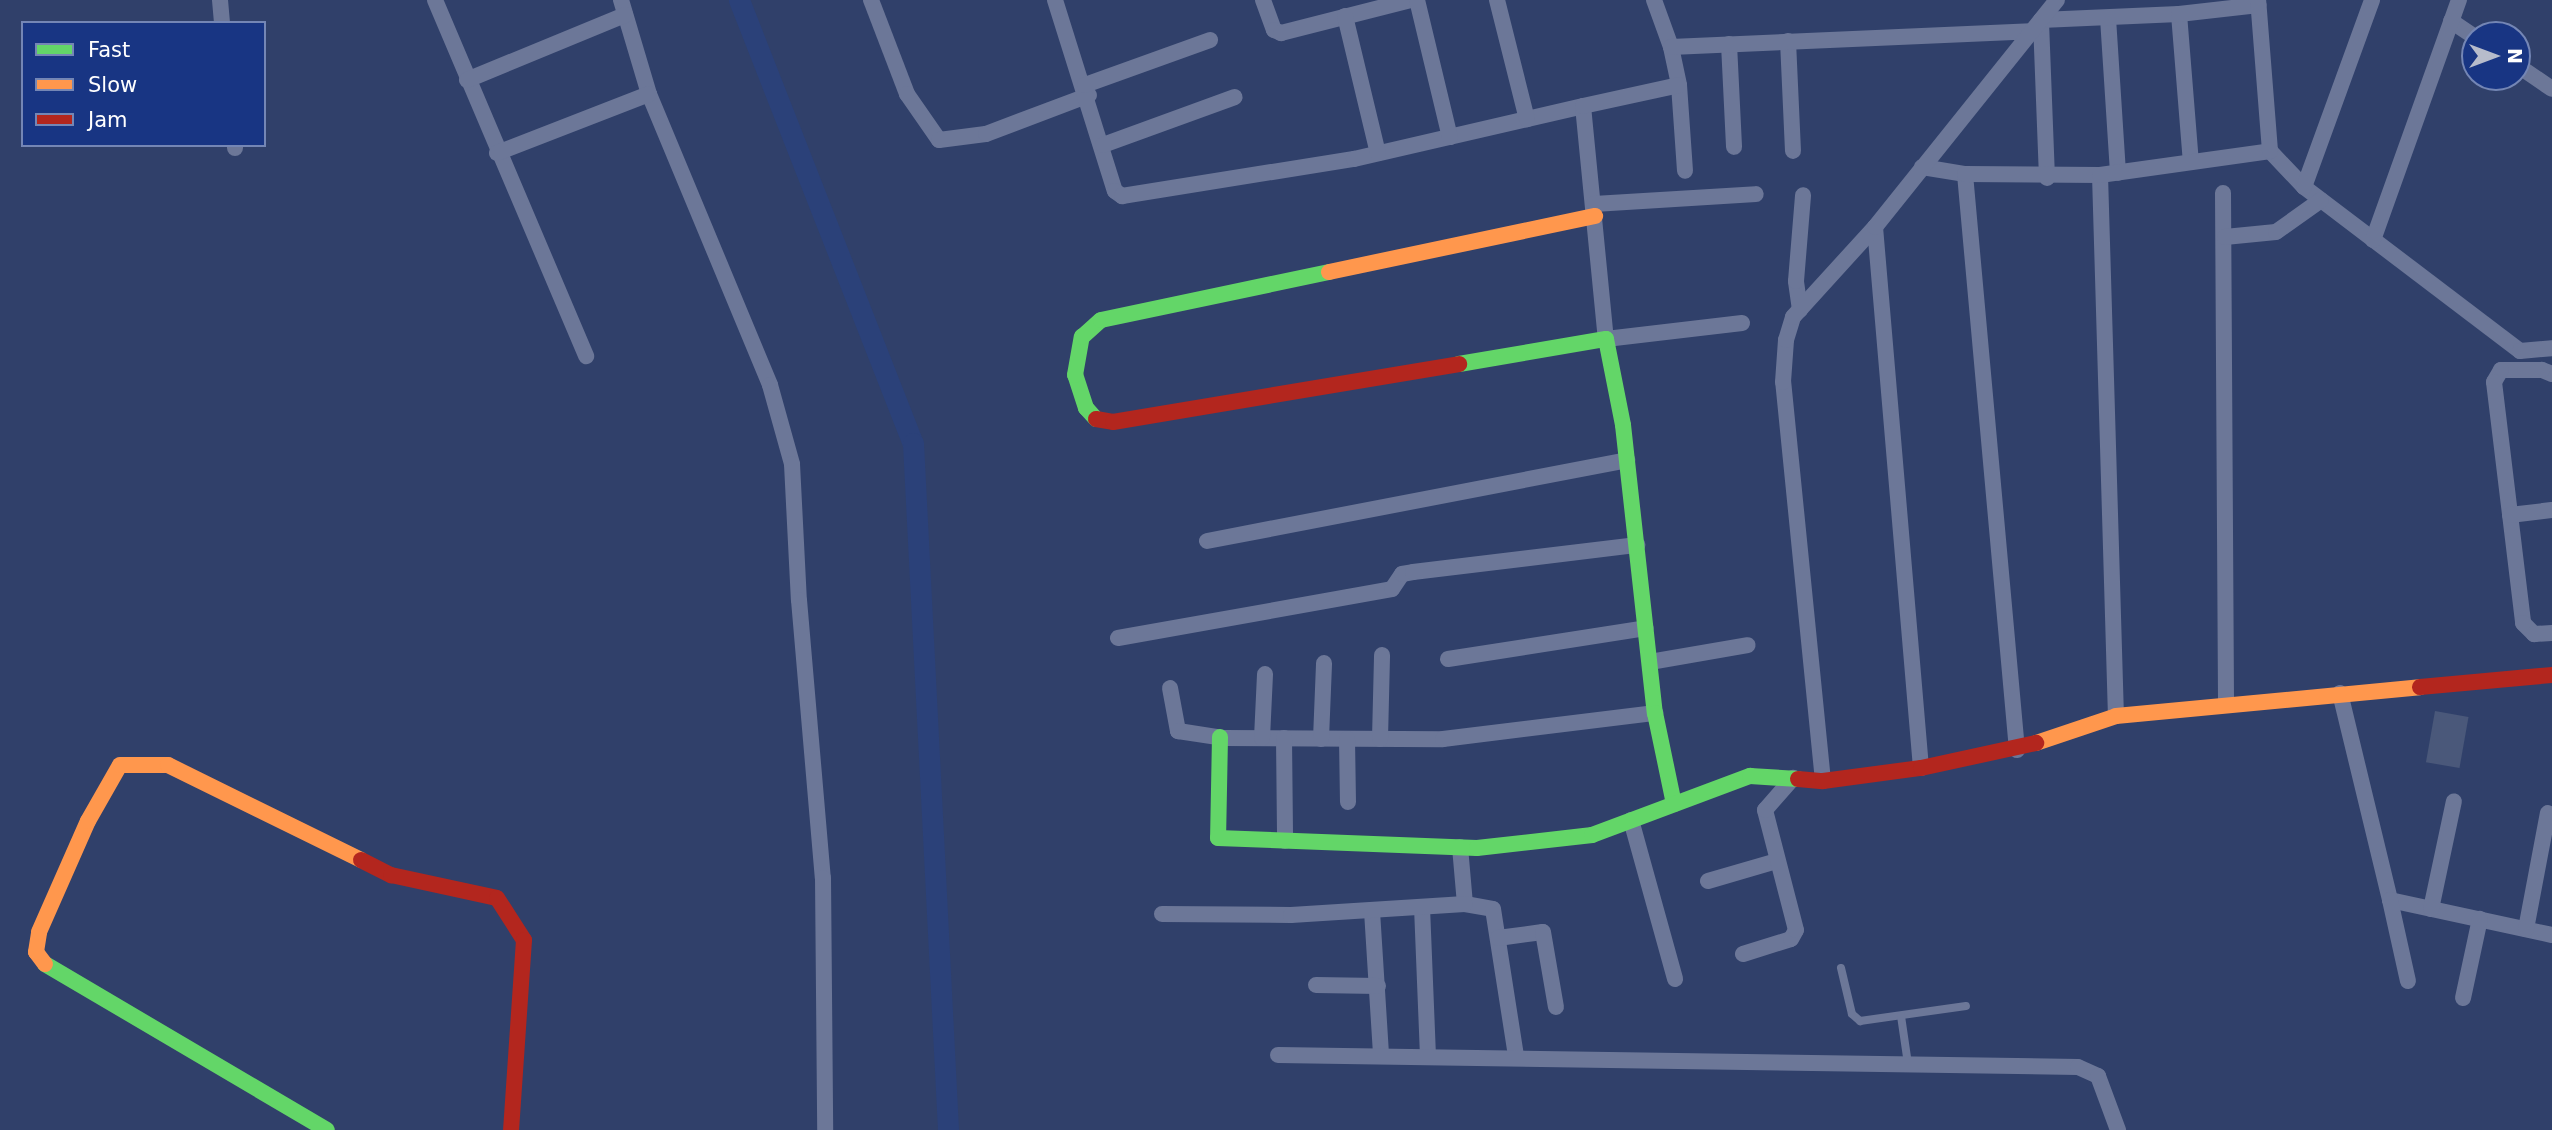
<!DOCTYPE html>
<style>
body{margin:0}
#map{position:relative;width:2552px;height:1130px;overflow:hidden;background:#30406a;font-family:"DejaVu Sans",sans-serif}
div>[style]{position:absolute}
.canal>*{height:21px;margin:-10.5px;padding:0 10.5px;transform-origin:10.5px;border-radius:10.5px;background:#2b4179}
.building>*{inset:0;background:#4a587a;transform-origin:0 0}
.lane>*{height:8px;margin:-4px;padding:0 4px;transform-origin:4px;border-radius:4px;background:#6c7798}
.street>*{height:16px;margin:-8px;padding:0 8px;transform-origin:8px;border-radius:8px;background:#6c7798}
.fast>*{height:16px;margin:-8px;padding:0 8px;transform-origin:8px;border-radius:8px;background:#63d668}
.slow>*{height:16px;margin:-8px;padding:0 8px;transform-origin:8px;border-radius:8px;background:#ff974d}
.jam>*{height:16px;margin:-8px;padding:0 8px;transform-origin:8px;border-radius:8px;background:#b3261e}
span{translate:-50% -50%;white-space:nowrap;text-align:center;line-height:1.15;-webkit-text-stroke:5px #183583;paint-order:stroke}
.legend{position:absolute;left:21px;top:21px;width:245px;height:126px;box-sizing:border-box;background:#183583;border:2px solid #7486b5;margin:0;padding:9px 12px;list-style:none;font-size:21px;color:#fff}
.legend li{display:flex;align-items:center;gap:14px;height:35px}
.legend b{width:35px;border:2px solid #7486b5}
.north{position:absolute;left:2461px;top:21px;width:70px;height:70px;box-sizing:border-box;background:#183583;border:2px solid #7486b5;border-radius:50%;rotate:90deg;font-size:19px;font-weight:700;line-height:28px;text-align:center;color:#fff}
.north::after{content:'';display:block;margin:auto;width:24px;height:32px;background:#b7bccb;clip-path:polygon(50% 0,100% 100%,50% 72%,0 100%)}
</style>
<div id="map">
<div class="canal">
<div style="left:739px;top:0;width:476px;rotate:68.6deg"></div>
<div style="left:913px;top:443px;width:688px;rotate:87.08deg"></div>
</div>
<div class="building">
<div style="left:2435px;top:711px;width:34px;height:52px;rotate:10deg"></div>
</div>
<div class="lane">
<div style="left:1841px;top:968px;width:47px;rotate:76.6deg"></div>
<div style="left:1852px;top:1014px;width:11px;rotate:41deg"></div>
<div style="left:1860px;top:1021px;width:107px;rotate:-8.1deg"></div>
<div style="left:1901px;top:1016px;width:49px;rotate:81.7deg"></div>
</div>
<div class="street">
<div style="left:220px;top:0;width:23px;rotate:85deg"></div>
<div style="left:435px;top:0;width:387px;rotate:67deg"></div>
<div style="left:621px;top:0;width:98px;rotate:73.4deg"></div>
<div style="left:649px;top:94px;width:315px;rotate:67.4deg"></div>
<div style="left:770px;top:385px;width:82px;rotate:74.4deg"></div>
<div style="left:792px;top:464px;width:136px;rotate:87.1deg"></div>
<div style="left:799px;top:600px;width:279px;rotate:85.1deg"></div>
<div style="left:823px;top:878px;width:252px;rotate:89.5deg"></div>
<div style="left:871px;top:0;width:101px;rotate:69deg"></div>
<div style="left:907px;top:94px;width:56px;rotate:55.2deg"></div>
<div style="left:939px;top:140px;width:47px;rotate:-7.3deg"></div>
<div style="left:986px;top:134px;width:110px;rotate:-20.7deg"></div>
<div style="left:1055px;top:0;width:200px;rotate:72.6deg"></div>
<div style="left:1115px;top:191px;width:9px;rotate:36deg"></div>
<div style="left:1122px;top:196px;width:235px;rotate:-9.1deg"></div>
<div style="left:1354px;top:159px;width:235px;rotate:-13deg"></div>
<div style="left:1583px;top:106px;width:234px;rotate:84.4deg"></div>
<div style="left:1606px;top:339px;width:137px;rotate:-6.7deg"></div>
<div style="left:1263px;top:0;width:32px;rotate:70deg"></div>
<div style="left:1274px;top:30px;width:8px;rotate:23deg"></div>
<div style="left:1281px;top:33px;width:133px;rotate:-14.3deg"></div>
<div style="left:1417px;top:0;width:141px;rotate:76.5deg"></div>
<div style="left:1497px;top:0;width:123px;rotate:75.9deg"></div>
<div style="left:1654px;top:0;width:50px;rotate:70.1deg"></div>
<div style="left:1671px;top:47px;width:39px;rotate:78deg"></div>
<div style="left:1679px;top:85px;width:86px;rotate:86deg"></div>
<div style="left:2179px;top:14px;width:148px;rotate:85.4deg"></div>
<div style="left:1345px;top:16px;width:141px;rotate:76.5deg"></div>
<div style="left:2108px;top:18px;width:155px;rotate:86.3deg"></div>
<div style="left:2451px;top:21px;width:29px;rotate:34deg"></div>
<div style="left:1788px;top:41px;width:110px;rotate:87.4deg"></div>
<div style="left:1729px;top:44px;width:103px;rotate:87.2deg"></div>
<div style="left:1671px;top:47px;width:360px;rotate:-2.5deg"></div>
<div style="left:2517px;top:65px;width:42px;rotate:34.4deg"></div>
<div style="left:467px;top:80px;width:171px;rotate:-22.4deg"></div>
<div style="left:1085px;top:85px;width:133px;rotate:-19.8deg"></div>
<div style="left:1583px;top:106px;width:98px;rotate:-12.3deg"></div>
<div style="left:235px;top:145px;width:3px;rotate:90deg"></div>
<div style="left:1103px;top:145px;width:140px;rotate:-20deg"></div>
<div style="left:2270px;top:151px;width:50px;rotate:46.6deg"></div>
<div style="left:2304px;top:187px;width:271px;rotate:37.2deg"></div>
<div style="left:2520px;top:351px;width:32px;rotate:-5deg"></div>
<div style="left:497px;top:153px;width:163px;rotate:-21.2deg"></div>
<div style="left:1922px;top:167px;width:44px;rotate:9.2deg"></div>
<div style="left:2100px;top:175px;width:541px;rotate:88.31deg"></div>
<div style="left:2047px;top:178px;width:158px;rotate:-92.2deg"></div>
<div style="left:2041px;top:20px;width:138px;rotate:-2.5deg"></div>
<div style="left:2179px;top:14px;width:80px;rotate:-6.5deg"></div>
<div style="left:2304px;top:187px;width:199px;rotate:-70deg"></div>
<div style="left:2223px;top:193px;width:511px;rotate:89.66deg"></div>
<div style="left:1594px;top:204px;width:162px;rotate:-3.5deg"></div>
<div style="left:1875px;top:227px;width:543px;rotate:85.14deg"></div>
<div style="left:2225px;top:237px;width:51px;rotate:-5.6deg"></div>
<div style="left:2276px;top:232px;width:55px;rotate:-35.4deg"></div>
<div style="left:2373px;top:240px;width:255px;rotate:-70.3deg"></div>
<div style="left:1800px;top:310px;width:29px;rotate:-98deg"></div>
<div style="left:1796px;top:281px;width:86px;rotate:-85.3deg"></div>
<div style="left:2552px;top:374px;width:11px;rotate:-158deg"></div>
<div style="left:2542px;top:370px;width:41px;rotate:180deg"></div>
<div style="left:2501px;top:370px;width:14px;rotate:120deg"></div>
<div style="left:2494px;top:382px;width:243px;rotate:83.1deg"></div>
<div style="left:2523px;top:623px;width:16px;rotate:45deg"></div>
<div style="left:2534px;top:634px;width:18px;rotate:-3deg"></div>
<div style="left:2510px;top:515px;width:42px;rotate:-6.8deg"></div>
<div style="left:1207px;top:541px;width:428px;rotate:-10.9deg"></div>
<div style="left:1118px;top:638px;width:278px;rotate:-10.1deg"></div>
<div style="left:1392px;top:589px;width:18px;rotate:-56deg"></div>
<div style="left:1402px;top:574px;width:11px;rotate:-10deg"></div>
<div style="left:1413px;top:572px;width:226px;rotate:-6.9deg"></div>
<div style="left:1448px;top:659px;width:200px;rotate:-8.9deg"></div>
<div style="left:1650px;top:662px;width:99px;rotate:-9.8deg"></div>
<div style="left:1170px;top:688px;width:44px;rotate:79.5deg"></div>
<div style="left:1178px;top:731px;width:47px;rotate:8.7deg"></div>
<div style="left:1224px;top:738px;width:219px;rotate:0.3deg"></div>
<div style="left:1443px;top:739px;width:214px;rotate:-7deg"></div>
<div style="left:2340px;top:693px;width:213px;rotate:76.4deg"></div>
<div style="left:2390px;top:900px;width:166px;rotate:12.2deg"></div>
<div style="left:1262px;top:738px;width:64px;rotate:-87.3deg"></div>
<div style="left:1284px;top:738px;width:103px;rotate:89.4deg"></div>
<div style="left:1321px;top:739px;width:76px;rotate:-87.7deg"></div>
<div style="left:1347px;top:739px;width:63px;rotate:89.1deg"></div>
<div style="left:1380px;top:739px;width:84px;rotate:-88.6deg"></div>
<div style="left:2017px;top:750px;width:578px;rotate:-95.16deg"></div>
<div style="left:1965px;top:174px;width:135px;rotate:0.4deg"></div>
<div style="left:2100px;top:175px;width:172px;rotate:-8deg"></div>
<div style="left:2270px;top:151px;width:151px;rotate:-94.5deg"></div>
<div style="left:1823px;top:781px;width:401px;rotate:-95.7deg"></div>
<div style="left:1783px;top:382px;width:42px;rotate:-85.9deg"></div>
<div style="left:1786px;top:340px;width:24px;rotate:-73deg"></div>
<div style="left:1793px;top:317px;width:122px;rotate:-47.7deg"></div>
<div style="left:1875px;top:227px;width:291px;rotate:-51.3deg"></div>
<div style="left:1631px;top:820px;width:165px;rotate:74.5deg"></div>
<div style="left:1460px;top:847px;width:57px;rotate:85deg"></div>
<div style="left:1465px;top:904px;width:28px;rotate:10deg"></div>
<div style="left:1493px;top:909px;width:149px;rotate:81.1deg"></div>
<div style="left:1708px;top:881px;width:72px;rotate:-16.2deg"></div>
<div style="left:2390px;top:900px;width:83px;rotate:77.5deg"></div>
<div style="left:1422px;top:907px;width:149px;rotate:87.7deg"></div>
<div style="left:2431px;top:909px;width:110px;rotate:-78deg"></div>
<div style="left:1372px;top:911px;width:145px;rotate:86.4deg"></div>
<div style="left:1162px;top:914px;width:129px;rotate:0.4deg"></div>
<div style="left:1291px;top:915px;width:174px;rotate:-3.6deg"></div>
<div style="left:2526px;top:929px;width:118px;rotate:-79.3deg"></div>
<div style="left:1498px;top:938px;width:45px;rotate:-7.6deg"></div>
<div style="left:1543px;top:932px;width:76px;rotate:80.2deg"></div>
<div style="left:1743px;top:954px;width:50px;rotate:-17.4deg"></div>
<div style="left:1791px;top:939px;width:10px;rotate:-61deg"></div>
<div style="left:1796px;top:930px;width:124px;rotate:-104.5deg"></div>
<div style="left:1765px;top:810px;width:43px;rotate:-48.8deg"></div>
<div style="left:1316px;top:985px;width:62px;rotate:0.9deg"></div>
<div style="left:2463px;top:998px;width:81px;rotate:-77.9deg"></div>
<div style="left:1278px;top:1055px;width:800px;rotate:0.86deg"></div>
<div style="left:2078px;top:1067px;width:22px;rotate:24deg"></div>
<div style="left:2098px;top:1076px;width:58px;rotate:69.7deg"></div>
</div>
<div class="fast">
<div style="left:1459px;top:364px;width:149px;rotate:-9.7deg"></div>
<div style="left:1606px;top:339px;width:88px;rotate:78.8deg"></div>
<div style="left:1623px;top:425px;width:290px;rotate:83.7deg"></div>
<div style="left:1655px;top:713px;width:93px;rotate:78.2deg"></div>
<div style="left:1096px;top:419px;width:15px;rotate:-132deg"></div>
<div style="left:1086px;top:408px;width:35px;rotate:-108deg"></div>
<div style="left:1075px;top:375px;width:39px;rotate:-80deg"></div>
<div style="left:1082px;top:337px;width:25px;rotate:-42deg"></div>
<div style="left:1101px;top:320px;width:233px;rotate:-11.9deg"></div>
<div style="left:1220px;top:737px;width:101px;rotate:91.1deg"></div>
<div style="left:1218px;top:838px;width:259px;rotate:2.2deg"></div>
<div style="left:1477px;top:848px;width:116px;rotate:-6.4deg"></div>
<div style="left:1592px;top:835px;width:169px;rotate:-20.5deg"></div>
<div style="left:1750px;top:776px;width:48px;rotate:3.6deg"></div>
<div style="left:45px;top:964px;width:327px;rotate:30.5deg"></div>
</div>
<div class="slow">
<div style="left:1329px;top:272px;width:272px;rotate:-11.9deg"></div>
<div style="left:2036px;top:743px;width:84px;rotate:-18.6deg"></div>
<div style="left:2116px;top:716px;width:305px;rotate:-5.4deg"></div>
<div style="left:45px;top:964px;width:15px;rotate:-127deg"></div>
<div style="left:36px;top:952px;width:20px;rotate:-81deg"></div>
<div style="left:39px;top:932px;width:121px;rotate:-66.2deg"></div>
<div style="left:88px;top:821px;width:64px;rotate:-60.3deg"></div>
<div style="left:120px;top:765px;width:48px"></div>
<div style="left:168px;top:765px;width:215px;rotate:26.2deg"></div>
</div>
<div class="jam">
<div style="left:1096px;top:419px;width:17px;rotate:10deg"></div>
<div style="left:1113px;top:422px;width:351px;rotate:-9.5deg"></div>
<div style="left:2420px;top:687px;width:133px;rotate:-5.2deg"></div>
<div style="left:1798px;top:779px;width:25px;rotate:5deg"></div>
<div style="left:1823px;top:781px;width:99px;rotate:-7.6deg"></div>
<div style="left:1921px;top:768px;width:118px;rotate:-12.3deg"></div>
<div style="left:361px;top:860px;width:34px;rotate:27deg"></div>
<div style="left:391px;top:875px;width:108px;rotate:12.2deg"></div>
<div style="left:497px;top:898px;width:50px;rotate:57.3deg"></div>
<div style="left:524px;top:940px;width:190px;rotate:93.9deg"></div>
</div>
<ul class="legend">
<li><b style="height:9px;background:#63d668"></b>Fast</li>
<li><b style="height:9px;background:#ff974d"></b>Slow</li>
<li><b style="height:9px;background:#b3261e"></b>Jam</li>
</ul>
<div class="north">N</div>
</div>
